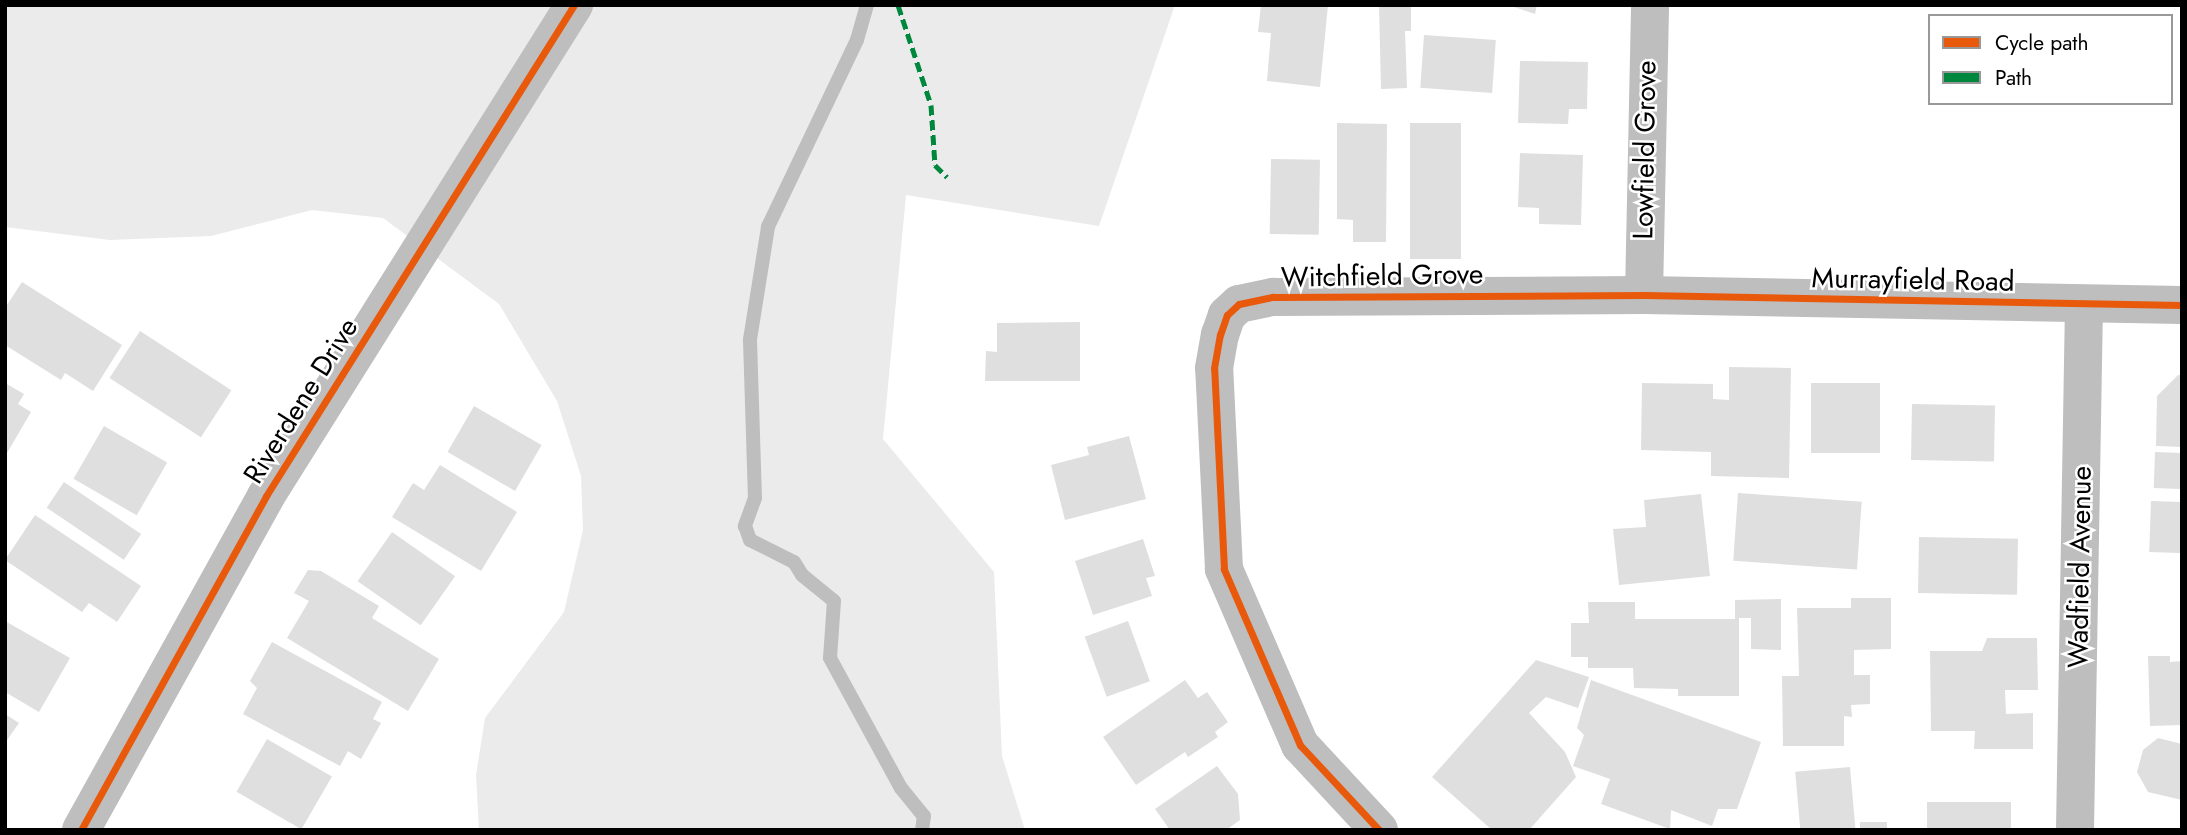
<!DOCTYPE html>
<style>
body{margin:0}
#map{position:relative;width:2187px;height:835px;overflow:hidden;background:#fff;font-family:Jost,sans-serif}
div>[style]{position:absolute}
.green>*{inset:0;background:#ebebeb}
.stream>*{height:14px;margin:-7px;padding:0 7px;transform-origin:7px;border-radius:7px;background:#bebebe}
.building>*{inset:0;background:#dfdfdf;transform-origin:0 0}
.minor>*{height:38px;margin:-19px;padding:0 19px;transform-origin:19px;border-radius:19px;background:#bebebe}
.quiet>*{height:5px;margin-top:-2.5px;transform-origin:0;background:repeating-linear-gradient(90deg,#00873e 0 10px,transparent 0 15px)}
.cycleway>*{height:7px;margin:-3.5px;padding:0 3.5px;transform-origin:3.5px;border-radius:3.5px;background:#e8590c}
span{translate:-50% -50%;white-space:nowrap;text-align:center;line-height:1.15;-webkit-text-stroke:5px #fff;paint-order:stroke}
.street-label{font-size:28px;color:#000}
.frame{position:absolute;inset:0;border:7px solid #000;pointer-events:none}
.legend{position:absolute;left:1928px;top:14px;width:245px;height:91px;box-sizing:border-box;background:#fff;border:2px solid #999;margin:0;padding:9px 12px;list-style:none;font-size:21px;color:#000}
.legend li{display:flex;align-items:center;gap:14px;height:35px}
.legend b{width:35px;border:2px solid #999}
</style>
<div id="map">
<div class="green">
<div style="clip-path:polygon(5px 5px,1175px 5px,1099px 226px,906px 195px,883px 439px,994px 572px,1002px 756px,1025px 830px,479px 830px,476px 775px,485px 718px,564px 612px,583px 530px,581px 476px,557px 401px,499px 304px,383px 218px,312px 210px,211px 236px,110px 240px,5px 227px)"></div>
</div>
<div class="stream">
<div style="left:867px;top:5px;width:36px;rotate:106deg"></div>
<div style="left:857px;top:40px;width:207px;rotate:115.5deg"></div>
<div style="left:768px;top:227px;width:114px;rotate:99.1deg"></div>
<div style="left:750px;top:340px;width:158px;rotate:88.2deg"></div>
<div style="left:755px;top:498px;width:30px;rotate:110deg"></div>
<div style="left:745px;top:526px;width:15px;rotate:70deg"></div>
<div style="left:750px;top:540px;width:49px;rotate:26.6deg"></div>
<div style="left:794px;top:562px;width:15px;rotate:58deg"></div>
<div style="left:802px;top:575px;width:41px;rotate:39.1deg"></div>
<div style="left:834px;top:601px;width:57px;rotate:94deg"></div>
<div style="left:830px;top:658px;width:148px;rotate:61.4deg"></div>
<div style="left:901px;top:788px;width:36px;rotate:51deg"></div>
<div style="left:924px;top:816px;width:14px;rotate:98deg"></div>
</div>
<div class="building">
<div style="clip-path:polygon(1261px 5px,1328px 5px,1320px 87px,1267px 81px,1271px 33px,1258px 32px)"></div>
<div style="clip-path:polygon(1379px 5px,1411px 5px,1411px 31px,1405px 31px,1407px 88px,1381px 89px)"></div>
<div style="clip-path:polygon(1508px 5px,1537px 5px,1535px 14px)"></div>
<div style="left:1424px;top:35px;width:72px;height:53px;rotate:4deg"></div>
<div style="clip-path:polygon(1520px 61px,1588px 62px,1587px 109px,1569px 109px,1568px 124px,1518px 123px)"></div>
<div style="clip-path:polygon(1337px 123px,1387px 124px,1386px 242px,1353px 242px,1353px 220px,1337px 219px)"></div>
<div style="left:1410px;top:123px;width:51px;height:136px"></div>
<div style="clip-path:polygon(1520px 153px,1583px 155px,1581px 225px,1539px 224px,1539px 208px,1518px 207px)"></div>
<div style="left:1271px;top:159px;width:49px;height:75px;rotate:1deg"></div>
<div style="clip-path:polygon(22px 282px,122px 345px,93px 391px,65px 373px,61px 380px,5px 345px,5px 308px)"></div>
<div style="clip-path:polygon(1080px 322px,1080px 381px,985px 381px,986px 351px,997px 352px,997px 323px)"></div>
<div style="left:140px;top:331px;width:109px;height:56px;rotate:33deg"></div>
<div style="clip-path:polygon(1729px 367px,1791px 368px,1789px 478px,1711px 476px,1711px 452px,1641px 450px,1642px 383px,1713px 384px,1713px 399px,1729px 400px)"></div>
<div style="clip-path:polygon(2178px 375px,2182px 375px,2182px 447px,2156px 446px,2157px 396px)"></div>
<div style="clip-path:polygon(5px 383px,24px 394px,18px 404px,31px 412px,7px 453px)"></div>
<div style="left:1811px;top:383px;width:69px;height:70px"></div>
<div style="left:1912px;top:404px;width:83px;height:56px;rotate:1deg"></div>
<div style="left:474px;top:406px;width:78px;height:53px;rotate:30deg"></div>
<div style="left:104px;top:426px;width:73px;height:61px;rotate:30deg"></div>
<div style="clip-path:polygon(1129px 436px,1146px 499px,1065px 520px,1051px 465px,1089px 455px,1087px 447px)"></div>
<div style="left:2155px;top:452px;width:27px;height:36px;rotate:2deg"></div>
<div style="clip-path:polygon(440px 465px,517px 512px,481px 571px,392px 517px,413px 483px,424px 490px)"></div>
<div style="left:64px;top:482px;width:93px;height:31px;rotate:34deg"></div>
<div style="left:1738px;top:493px;width:124px;height:68px;rotate:4deg"></div>
<div style="clip-path:polygon(1701px 494px,1710px 576px,1619px 585px,1613px 529px,1646px 527px,1644px 500px)"></div>
<div style="left:2151px;top:501px;width:31px;height:51px;rotate:2deg"></div>
<div style="clip-path:polygon(35px 515px,141px 586px,117px 622px,89px 603px,82px 612px,5px 560px)"></div>
<div style="left:392px;top:532px;width:77px;height:60px;rotate:35deg"></div>
<div style="left:1919px;top:537px;width:99px;height:56px;rotate:1deg"></div>
<div style="clip-path:polygon(1143px 539px,1155px 576px,1146px 578px,1152px 596px,1093px 615px,1075px 561px)"></div>
<div style="clip-path:polygon(308px 570px,321px 571px,379px 606px,372px 618px,439px 659px,408px 711px,287px 638px,309px 601px,294px 593px)"></div>
<div style="clip-path:polygon(1851px 598px,1891px 598px,1891px 649px,1854px 650px,1854px 675px,1870px 675px,1870px 704px,1851px 705px,1852px 717px,1844px 716px,1844px 746px,1783px 746px,1782px 676px,1799px 676px,1797px 608px,1851px 608px)"></div>
<div style="clip-path:polygon(1781px 599px,1781px 650px,1751px 649px,1751px 618px,1739px 618px,1739px 696px,1678px 696px,1678px 689px,1634px 688px,1633px 668px,1588px 668px,1588px 657px,1571px 657px,1571px 623px,1589px 623px,1588px 602px,1635px 602px,1635px 619px,1735px 619px,1735px 600px)"></div>
<div style="clip-path:polygon(5px 621px,70px 658px,39px 712px,5px 692px)"></div>
<div style="left:1128px;top:621px;width:64px;height:46px;rotate:70deg"></div>
<div style="clip-path:polygon(1987px 638px,2037px 638px,2038px 690px,2005px 690px,2006px 714px,2033px 713px,2033px 749px,1974px 749px,1975px 731px,1931px 731px,1930px 651px,1982px 651px)"></div>
<div style="clip-path:polygon(272px 642px,382px 702px,373px 719px,381px 723px,361px 759px,348px 751px,340px 766px,243px 714px,257px 688px,250px 681px)"></div>
<div style="clip-path:polygon(2148px 656px,2170px 656px,2170px 662px,2182px 661px,2182px 725px,2150px 726px)"></div>
<div style="clip-path:polygon(1536px 660px,1589px 677px,1578px 708px,1546px 697px,1529px 713px,1565px 752px,1576px 777px,1529px 830px,1492px 830px,1432px 777px)"></div>
<div style="clip-path:polygon(1185px 680px,1198px 698px,1207px 692px,1228px 722px,1215px 732px,1218px 737px,1188px 757px,1185px 752px,1136px 785px,1103px 737px)"></div>
<div style="clip-path:polygon(1591px 680px,1761px 742px,1737px 809px,1718px 809px,1712px 826px,1671px 810px,1670px 829px,1601px 804px,1610px 779px,1573px 766px,1584px 735px,1577px 728px)"></div>
<div style="clip-path:polygon(5px 714px,19px 723px,5px 743px)"></div>
<div style="clip-path:polygon(2158px 738px,2182px 744px,2182px 800px,2148px 792px,2137px 772px,2143px 750px)"></div>
<div style="left:267px;top:739px;width:75px;height:61px;rotate:30deg"></div>
<div style="clip-path:polygon(1217px 766px,1238px 794px,1240px 820px,1226px 830px,1170px 830px,1155px 809px)"></div>
<div style="left:1850px;top:767px;width:63px;height:55px;rotate:85deg"></div>
<div style="left:1927px;top:802px;width:84px;height:28px"></div>
<div style="left:1887px;top:822px;width:8px;height:27px;rotate:90deg"></div>
</div>
<div class="minor">
<div style="left:1644px;top:295px;width:290px;rotate:-88.8deg"></div>
<div style="left:81px;top:830px;width:382px;rotate:-61deg"></div>
<div style="left:266px;top:496px;width:580px;rotate:-57.9deg"></div>
<div style="left:1379px;top:830px;width:116px;rotate:-132.9deg"></div>
<div style="left:1300px;top:745px;width:192px;rotate:-113.4deg"></div>
<div style="left:1224px;top:569px;width:201px;rotate:-92.8deg"></div>
<div style="left:1214px;top:368px;width:34px;rotate:-80deg"></div>
<div style="left:1220px;top:335px;width:21px;rotate:-71deg"></div>
<div style="left:1227px;top:315px;width:16px;rotate:-43deg"></div>
<div style="left:1239px;top:304px;width:35px;rotate:-12deg"></div>
<div style="left:1273px;top:297px;width:371px;rotate:-0.3deg"></div>
<div style="left:1644px;top:295px;width:538px;rotate:1.06deg"></div>
<div style="left:2075px;top:830px;width:525px;rotate:-89.02deg"></div>
</div>
<div class="quiet">
<div style="left:898px;top:5px;width:105px;rotate:71.7deg"></div>
<div style="left:931px;top:105px;width:60px;rotate:86.2deg"></div>
<div style="left:935px;top:165px;width:17px;rotate:45deg"></div>
</div>
<div class="cycleway">
<div style="left:81px;top:830px;width:382px;rotate:-61deg"></div>
<div style="left:266px;top:496px;width:580px;rotate:-57.9deg"></div>
<div style="left:1379px;top:830px;width:116px;rotate:-132.9deg"></div>
<div style="left:1300px;top:745px;width:192px;rotate:-113.4deg"></div>
<div style="left:1224px;top:569px;width:201px;rotate:-92.8deg"></div>
<div style="left:1214px;top:368px;width:34px;rotate:-80deg"></div>
<div style="left:1220px;top:335px;width:21px;rotate:-71deg"></div>
<div style="left:1227px;top:315px;width:16px;rotate:-43deg"></div>
<div style="left:1239px;top:304px;width:35px;rotate:-12deg"></div>
<div style="left:1273px;top:297px;width:371px;rotate:-0.3deg"></div>
<div style="left:1644px;top:295px;width:538px;rotate:1.06deg"></div>
</div>
<div class="street-label">
<span style="left:1645px;top:150px;rotate:-89deg">Lowfield Grove</span>
<span style="left:1382px;top:276px;rotate:-1deg">Witchfield Grove</span>
<span style="left:1913px;top:280px;rotate:1deg">Murrayfield Road</span>
<span style="left:301px;top:401px;rotate:-58deg">Riverdene Drive</span>
<span style="left:2080px;top:567px;rotate:-89deg">Wadfield Avenue</span>
</div>
<div class="frame"></div>
<ul class="legend">
<li><b style="height:9px;background:#e8590c"></b>Cycle path</li>
<li><b style="height:9px;background:#00873e"></b>Path</li>
</ul>
</div>
